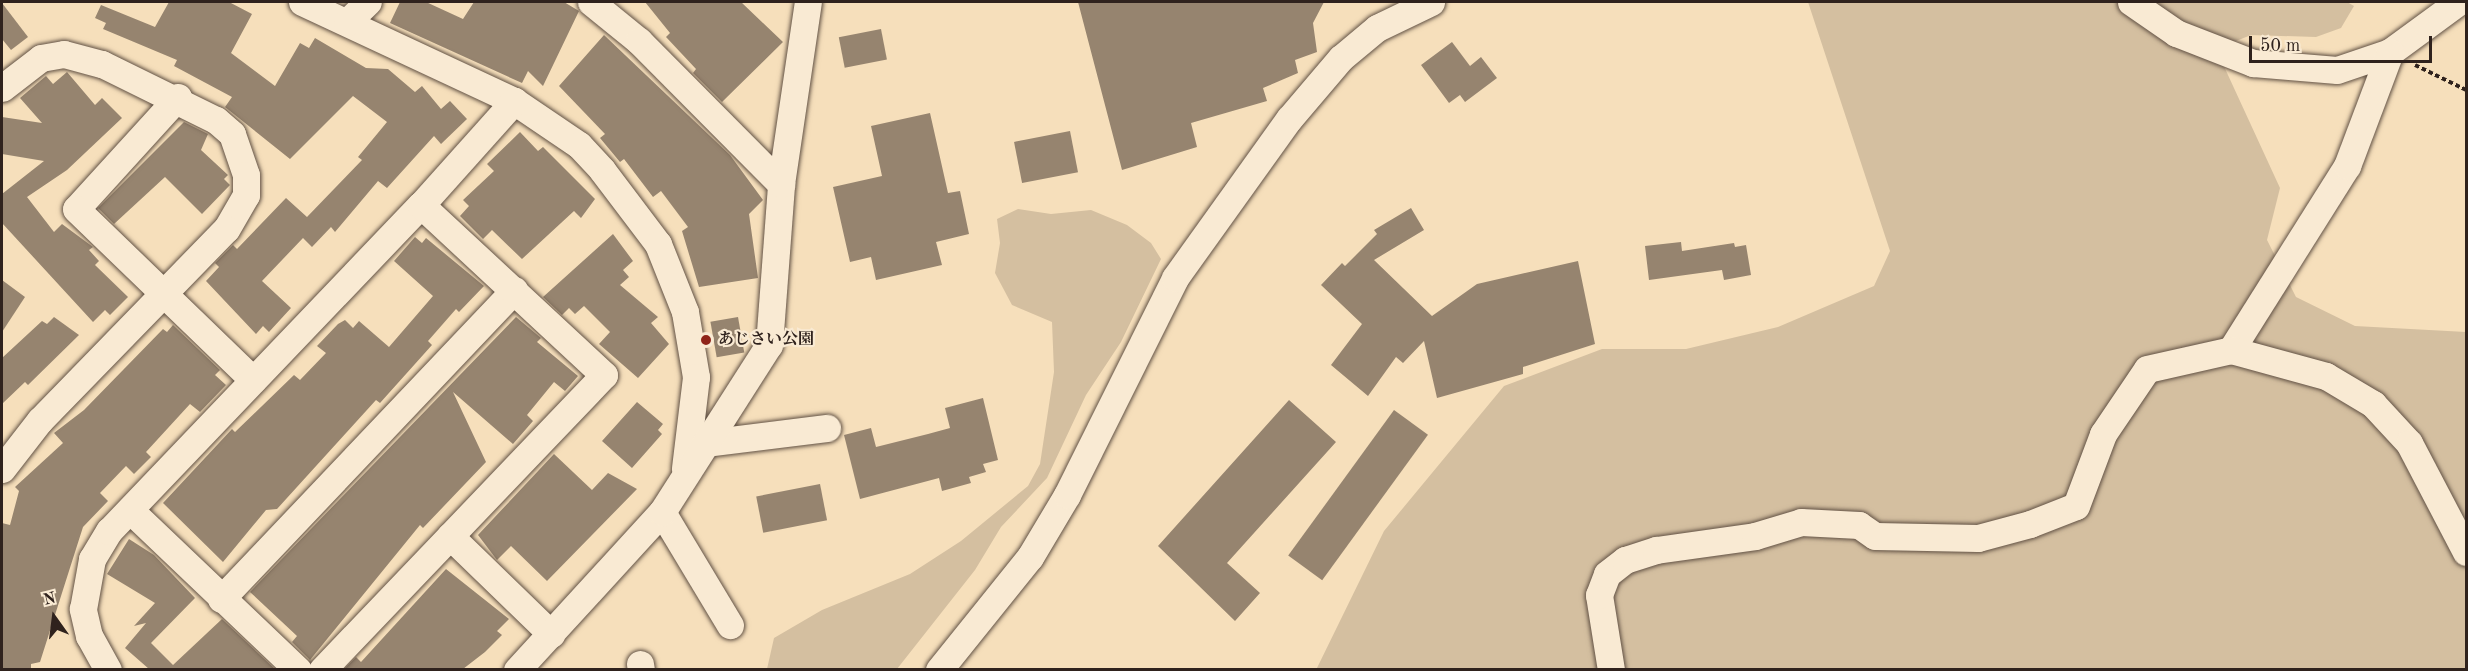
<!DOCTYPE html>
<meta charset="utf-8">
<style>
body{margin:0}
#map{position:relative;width:2468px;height:671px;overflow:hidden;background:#f6dfbb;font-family:"Old Standard TT","Noto Serif JP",serif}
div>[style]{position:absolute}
.green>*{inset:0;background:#d4bfa0}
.building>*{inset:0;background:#96846f;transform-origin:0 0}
.path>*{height:4px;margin-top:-2px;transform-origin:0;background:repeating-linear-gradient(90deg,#2f221d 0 4.5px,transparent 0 7.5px)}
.roads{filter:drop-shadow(0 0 2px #615144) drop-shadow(0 0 2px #615144)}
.minor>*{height:27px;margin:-13.5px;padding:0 13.5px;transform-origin:13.5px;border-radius:13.5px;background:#f9ead3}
.dots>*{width:16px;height:16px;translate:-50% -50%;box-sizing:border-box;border:3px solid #f9ead3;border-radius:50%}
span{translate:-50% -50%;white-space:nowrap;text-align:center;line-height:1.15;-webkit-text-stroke:4.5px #f9ead3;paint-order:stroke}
.poi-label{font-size:16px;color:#2f221d;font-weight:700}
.left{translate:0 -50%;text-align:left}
.frame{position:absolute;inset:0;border:3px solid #2f221d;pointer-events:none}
.north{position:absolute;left:24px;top:587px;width:60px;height:60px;-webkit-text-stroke:4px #f9ead3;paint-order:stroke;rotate:346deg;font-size:16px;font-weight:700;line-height:24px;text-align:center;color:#2f221d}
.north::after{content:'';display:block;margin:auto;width:21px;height:27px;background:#2f221d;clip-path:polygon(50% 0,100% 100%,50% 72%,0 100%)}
.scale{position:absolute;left:2249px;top:36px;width:183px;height:27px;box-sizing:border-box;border:3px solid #2f221d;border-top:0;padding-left:8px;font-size:18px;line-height:21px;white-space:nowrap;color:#2f221d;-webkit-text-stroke:4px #f9ead3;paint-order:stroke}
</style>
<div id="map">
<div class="green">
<div style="clip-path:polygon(1808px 2px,2347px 2px,2354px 6px,2341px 28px,2316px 37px,2251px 35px,2216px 49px,2280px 188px,2267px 240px,2296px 297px,2355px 326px,2466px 332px,2466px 669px,1316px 670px,1384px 531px,1504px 386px,1602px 349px,1686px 349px,1778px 327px,1874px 286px,1890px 251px)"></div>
<div style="clip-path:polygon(1018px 209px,1051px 214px,1091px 210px,1127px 225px,1151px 243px,1161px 259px,1121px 342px,1086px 395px,1047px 478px,1001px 527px,975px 570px,897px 669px,767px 669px,774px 638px,822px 610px,910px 574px,961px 541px,1028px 486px,1040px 464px,1054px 372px,1052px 322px,1012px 305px,995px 273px,1000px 243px,997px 219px)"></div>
</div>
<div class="building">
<div style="clip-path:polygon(169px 2px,229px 2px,252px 14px,231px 53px,275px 86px,300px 43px,309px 48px,315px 38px,366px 68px,388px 69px,415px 92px,422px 86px,441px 109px,450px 101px,467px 119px,441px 144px,434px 136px,387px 188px,378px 181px,335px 232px,331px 227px,312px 247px,303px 238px,262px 281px,291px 308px,269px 332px,263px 326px,256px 334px,206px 281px,219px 267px,215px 263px,233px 245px,237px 249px,286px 198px,307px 217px,362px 160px,358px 157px,387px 122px,353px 96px,290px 159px,225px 107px,232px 97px,174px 66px,177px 60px,103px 29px,106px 23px,95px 18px,101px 5px,155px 27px)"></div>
<div style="clip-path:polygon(400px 2px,426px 2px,463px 19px,474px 2px,564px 2px,579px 11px,543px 86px,528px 71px,522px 83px,390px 23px)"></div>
<div style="clip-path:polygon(645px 2px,741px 2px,783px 42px,722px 102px,693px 73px,696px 69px,666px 37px,670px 33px)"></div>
<div style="clip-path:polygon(1078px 2px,1324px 2px,1313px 23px,1317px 52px,1295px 60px,1298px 73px,1263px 88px,1267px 101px,1191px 123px,1197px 147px,1122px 170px)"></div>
<div style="clip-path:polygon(2px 3px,28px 37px,11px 50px,2px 39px)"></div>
<div style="left:881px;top:29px;width:31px;height:43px;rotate:79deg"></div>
<div style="clip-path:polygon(604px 35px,730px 155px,763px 200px,749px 214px,758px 278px,699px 287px,682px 231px,688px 227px,661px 191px,653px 197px,624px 159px,620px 162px,600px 138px,605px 134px,559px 86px)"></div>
<div style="clip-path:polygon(1452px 42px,1470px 66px,1481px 57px,1497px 78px,1465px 102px,1460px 95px,1449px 103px,1421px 65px)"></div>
<div style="clip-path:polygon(67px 72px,95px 105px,102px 98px,122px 118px,67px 170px,27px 197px,54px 232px,62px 224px,93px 247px,89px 250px,99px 261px,95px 265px,128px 297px,110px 315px,105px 310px,93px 322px,2px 223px,2px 194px,44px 161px,2px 154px,2px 117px,42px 123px,20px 98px,46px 76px,53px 84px)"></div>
<div style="clip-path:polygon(930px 113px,948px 193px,960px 191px,969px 234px,936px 242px,942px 265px,876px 280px,871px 257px,850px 262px,833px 187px,882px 176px,871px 126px)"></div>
<div style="clip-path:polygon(184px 122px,208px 134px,201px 150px,228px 175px,224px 179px,230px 185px,202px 214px,165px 177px,114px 224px,98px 208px)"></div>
<div style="left:1070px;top:131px;width:42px;height:57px;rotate:79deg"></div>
<div style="clip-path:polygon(520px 132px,538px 151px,543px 147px,595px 199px,581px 218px,574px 211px,522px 259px,492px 230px,483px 239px,460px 216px,469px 206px,463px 200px,494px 171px,487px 164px)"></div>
<div style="clip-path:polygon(1411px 208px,1424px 230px,1374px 260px,1432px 316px,1477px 284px,1578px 261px,1595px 344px,1523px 367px,1523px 374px,1437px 398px,1424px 341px,1403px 363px,1396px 357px,1368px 396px,1331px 365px,1362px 324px,1321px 285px,1342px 263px,1345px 266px,1377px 234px,1374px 230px)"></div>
<div style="clip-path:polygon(613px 234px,633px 261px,623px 270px,629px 277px,620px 285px,658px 317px,651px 323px,669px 344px,638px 378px,599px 344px,610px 332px,584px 306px,575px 314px,569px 308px,562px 315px,543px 297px)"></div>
<div style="clip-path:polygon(415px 237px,422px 243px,426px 238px,484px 286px,459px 312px,456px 309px,428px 341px,432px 345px,380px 403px,376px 400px,277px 509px,266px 510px,223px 562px,163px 503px,232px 429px,235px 432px,294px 375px,300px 380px,326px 353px,317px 346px,338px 324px,345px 320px,353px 328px,359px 321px,389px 347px,433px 296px,394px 261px)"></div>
<div style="clip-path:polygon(1681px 242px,1682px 251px,1734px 243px,1735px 247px,1746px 245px,1751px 275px,1724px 280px,1722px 270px,1649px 280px,1645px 246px)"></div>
<div style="clip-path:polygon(2px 280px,25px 297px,2px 332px)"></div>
<div style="clip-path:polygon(54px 317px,79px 335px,28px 385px,25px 382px,2px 404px,2px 358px,42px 321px,47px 324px)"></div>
<div style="clip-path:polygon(516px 317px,541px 338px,537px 342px,578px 376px,565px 391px,554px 382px,527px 415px,533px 421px,513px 444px,453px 392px,486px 462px,423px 528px,420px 525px,310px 660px,292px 642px,297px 636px,250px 592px)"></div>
<div style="left:738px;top:317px;width:36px;height:28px;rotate:80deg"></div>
<div style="clip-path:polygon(173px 325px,220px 370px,215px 375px,226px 385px,200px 412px,190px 404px,146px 452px,151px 457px,134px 474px,126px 466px,100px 493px,108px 501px,83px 527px,40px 662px,31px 664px,31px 669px,2px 669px,2px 523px,10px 525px,19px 491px,15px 487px,63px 443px,54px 433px,84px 410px,163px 329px,167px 332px)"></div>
<div style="clip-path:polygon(983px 398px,998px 460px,983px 464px,986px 472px,969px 477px,971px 483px,942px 491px,939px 478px,860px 499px,844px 435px,871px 428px,876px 447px,928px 434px,950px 428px,945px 408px)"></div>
<div style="clip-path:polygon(1289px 400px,1336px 442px,1227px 563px,1260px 593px,1235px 621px,1158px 546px)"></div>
<div style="clip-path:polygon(637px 402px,663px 424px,658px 430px,662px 434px,632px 468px,602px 441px)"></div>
<div style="left:1394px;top:410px;width:42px;height:180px;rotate:36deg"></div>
<div style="clip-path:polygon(554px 454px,592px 490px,608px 473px,637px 489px,547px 581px,511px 546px,497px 560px,478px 535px)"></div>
<div style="left:820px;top:484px;width:37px;height:65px;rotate:79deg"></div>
<div style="clip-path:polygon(129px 539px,154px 555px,195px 598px,151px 643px,173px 665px,222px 619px,275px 669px,149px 669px,125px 648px,146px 623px,134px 626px,155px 603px,107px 574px)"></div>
<div style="clip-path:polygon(446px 569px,509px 619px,497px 631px,502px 635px,485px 652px,463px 669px,344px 669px,356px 657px,361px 662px)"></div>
</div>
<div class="path">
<div style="left:2415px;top:65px;width:57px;rotate:26.1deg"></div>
</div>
<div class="roads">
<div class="minor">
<div style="left:302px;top:2px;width:234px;rotate:25deg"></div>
<div style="left:514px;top:101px;width:78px;rotate:34.1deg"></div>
<div style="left:579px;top:145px;width:34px;rotate:47deg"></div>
<div style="left:602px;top:170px;width:93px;rotate:52.9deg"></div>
<div style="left:658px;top:244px;width:73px;rotate:68.3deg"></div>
<div style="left:685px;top:312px;width:66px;rotate:80.4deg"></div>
<div style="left:696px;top:377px;width:92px;rotate:96.9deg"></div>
<div style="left:591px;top:2px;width:62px;rotate:39.1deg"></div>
<div style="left:639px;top:41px;width:202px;rotate:45.2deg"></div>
<div style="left:2131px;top:2px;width:55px;rotate:34.6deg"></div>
<div style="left:2176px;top:33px;width:83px;rotate:21.3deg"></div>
<div style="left:2253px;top:63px;width:84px;rotate:4.8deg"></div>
<div style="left:2337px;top:70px;width:56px;rotate:-18.8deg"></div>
<div style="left:2390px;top:52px;width:84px;rotate:-36.3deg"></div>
<div style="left:347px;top:22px;width:29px;rotate:-44deg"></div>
<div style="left:2px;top:88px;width:49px;rotate:-37.6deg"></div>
<div style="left:41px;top:58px;width:23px;rotate:-10deg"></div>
<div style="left:64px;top:54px;width:39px;rotate:15deg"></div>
<div style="left:102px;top:64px;width:127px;rotate:26.2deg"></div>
<div style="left:216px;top:120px;width:21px;rotate:41deg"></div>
<div style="left:232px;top:134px;width:43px;rotate:71.1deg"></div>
<div style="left:246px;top:175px;width:20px;rotate:90deg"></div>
<div style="left:246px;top:195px;width:39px;rotate:120deg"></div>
<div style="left:226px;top:229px;width:267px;rotate:134.2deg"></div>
<div style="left:40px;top:420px;width:62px;rotate:127.8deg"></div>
<div style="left:178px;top:97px;width:151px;rotate:132.3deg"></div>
<div style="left:76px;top:209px;width:246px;rotate:44deg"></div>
<div style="left:2231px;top:350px;width:218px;rotate:-57.8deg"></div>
<div style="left:2347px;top:166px;width:122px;rotate:-69.3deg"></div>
<div style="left:706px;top:443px;width:122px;rotate:-7.1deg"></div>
<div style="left:130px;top:510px;width:232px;rotate:43.6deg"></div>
<div style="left:662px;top:512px;width:132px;rotate:59deg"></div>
<div style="left:450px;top:536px;width:141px;rotate:44.1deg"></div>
<div style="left:221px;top:599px;width:426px;rotate:-46.5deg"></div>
<div style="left:640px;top:664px;width:6px;rotate:81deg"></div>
<div style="left:108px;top:670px;width:39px;rotate:-119deg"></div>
<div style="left:89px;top:636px;width:28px;rotate:-103deg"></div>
<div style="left:83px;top:609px;width:51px;rotate:-79.8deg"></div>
<div style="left:92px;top:559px;width:33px;rotate:-59deg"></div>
<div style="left:109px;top:531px;width:451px;rotate:-46.3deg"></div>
<div style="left:421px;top:205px;width:140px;rotate:-48.2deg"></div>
<div style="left:322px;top:670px;width:408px;rotate:-46.3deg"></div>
<div style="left:604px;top:375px;width:250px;rotate:-137.1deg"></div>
<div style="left:517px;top:670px;width:214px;rotate:-47.5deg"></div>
<div style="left:662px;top:512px;width:198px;rotate:-57.4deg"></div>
<div style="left:769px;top:345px;width:161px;rotate:-85.7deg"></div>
<div style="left:781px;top:184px;width:184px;rotate:-81.6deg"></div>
<div style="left:939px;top:670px;width:145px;rotate:-51.2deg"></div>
<div style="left:1030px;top:557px;width:72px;rotate:-59.2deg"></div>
<div style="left:1067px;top:495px;width:242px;rotate:-63.5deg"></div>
<div style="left:1175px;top:278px;width:196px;rotate:-54.4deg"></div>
<div style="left:1289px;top:119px;width:80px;rotate:-49.6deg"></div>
<div style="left:1341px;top:58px;width:47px;rotate:-39.8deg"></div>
<div style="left:1377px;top:28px;width:60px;rotate:-25.7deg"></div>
<div style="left:1611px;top:670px;width:76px;rotate:-99.1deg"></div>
<div style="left:1599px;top:595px;width:22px;rotate:-69deg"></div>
<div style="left:1607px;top:574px;width:23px;rotate:-38deg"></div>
<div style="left:1625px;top:560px;width:33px;rotate:-18deg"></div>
<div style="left:1656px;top:550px;width:100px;rotate:-8deg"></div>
<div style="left:1755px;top:536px;width:48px;rotate:-16.9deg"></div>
<div style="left:1801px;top:522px;width:58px;rotate:3deg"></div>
<div style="left:1859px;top:525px;width:19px;rotate:35deg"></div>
<div style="left:1875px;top:536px;width:103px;rotate:1.1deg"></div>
<div style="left:1978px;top:538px;width:54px;rotate:-15.1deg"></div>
<div style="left:2030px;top:524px;width:49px;rotate:-21.4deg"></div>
<div style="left:2076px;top:506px;width:77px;rotate:-69.4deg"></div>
<div style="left:2103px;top:434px;width:78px;rotate:-55.9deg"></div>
<div style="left:2147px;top:369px;width:86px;rotate:-12.7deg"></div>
<div style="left:2231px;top:350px;width:98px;rotate:15.3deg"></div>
<div style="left:2326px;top:376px;width:55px;rotate:30.8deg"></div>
<div style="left:2373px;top:404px;width:53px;rotate:47.3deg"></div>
<div style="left:2409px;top:443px;width:123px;rotate:62.4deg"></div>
</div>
</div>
<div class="dots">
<div style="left:706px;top:340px;background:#8f2418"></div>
</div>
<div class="poi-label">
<span class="left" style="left:718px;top:340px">あじさい公園</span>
</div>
<div class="frame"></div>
<div class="north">N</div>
<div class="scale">50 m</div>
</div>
